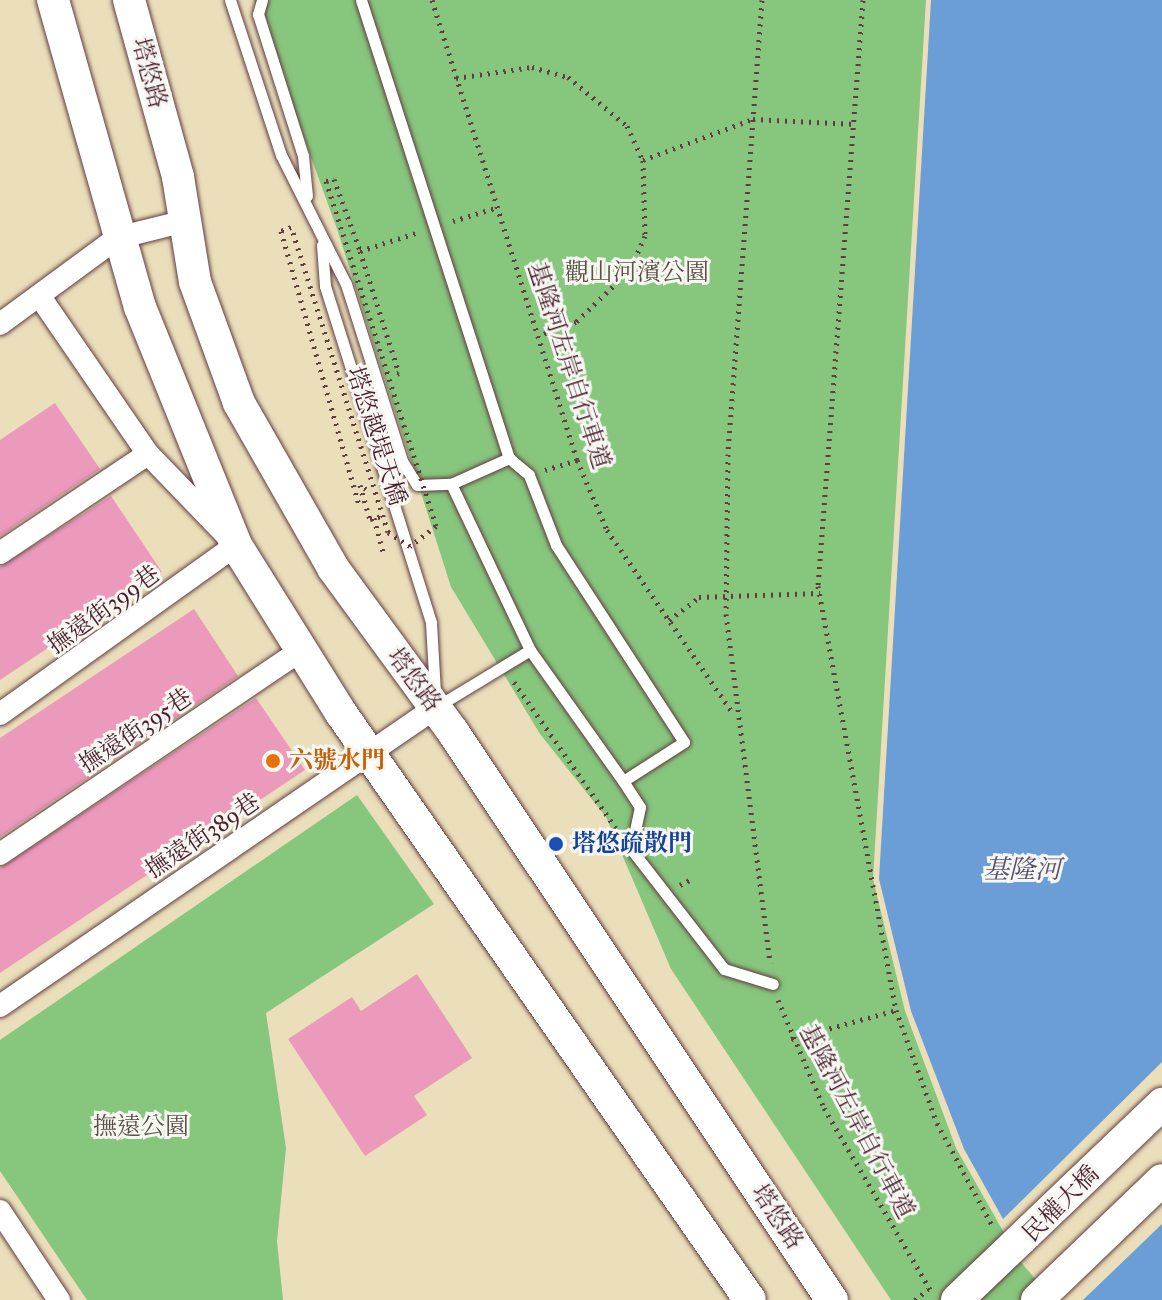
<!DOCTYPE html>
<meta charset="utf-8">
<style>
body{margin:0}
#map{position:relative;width:1162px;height:1300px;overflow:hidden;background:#eadfba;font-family:"IM FELL Great Primer","Noto Serif TC",serif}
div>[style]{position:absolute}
.green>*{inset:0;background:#87c67d}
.water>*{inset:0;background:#6b9ed6}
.pier>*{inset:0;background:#eadfba}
.building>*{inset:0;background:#ec9abc}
.path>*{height:5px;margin-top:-2.5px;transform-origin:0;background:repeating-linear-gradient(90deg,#623c40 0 2px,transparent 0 8px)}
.roads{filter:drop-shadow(0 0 2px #623c40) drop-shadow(0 0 2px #623c40)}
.lane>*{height:11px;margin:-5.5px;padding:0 5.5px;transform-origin:5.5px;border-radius:5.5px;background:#fff}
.street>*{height:22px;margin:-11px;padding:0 11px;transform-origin:11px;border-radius:11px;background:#fff}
.secondary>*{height:32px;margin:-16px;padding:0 16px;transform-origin:16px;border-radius:16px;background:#fff}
.path-bridge>*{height:5px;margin-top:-2.5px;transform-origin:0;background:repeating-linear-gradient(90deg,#623c40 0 2px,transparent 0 8px)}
.bridges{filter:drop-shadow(0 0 2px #623c40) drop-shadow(0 0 2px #623c40)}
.secondary-bridge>*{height:32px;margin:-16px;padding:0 16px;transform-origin:16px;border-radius:16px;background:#fff}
.dots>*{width:22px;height:22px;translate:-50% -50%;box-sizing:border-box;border:4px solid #f6f6f2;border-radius:50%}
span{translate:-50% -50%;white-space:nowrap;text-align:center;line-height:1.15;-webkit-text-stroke:6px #f6f6f2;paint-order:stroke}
.street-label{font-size:24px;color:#4a1f2b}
.park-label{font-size:24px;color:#5c5144}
.food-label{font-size:24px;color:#c56008;font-weight:700}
.left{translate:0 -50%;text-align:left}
.transit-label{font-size:24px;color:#164399;font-weight:700}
.water-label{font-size:26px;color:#57526f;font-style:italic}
</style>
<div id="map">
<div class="green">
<div style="clip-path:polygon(254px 0,926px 0,873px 879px,905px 1011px,956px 1148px,1020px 1261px,1053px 1300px,891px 1300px,671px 969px,606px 817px,540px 734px,451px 587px,337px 229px)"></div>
<div style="clip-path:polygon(357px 795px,434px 904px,266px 1013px,286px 1148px,277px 1241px,283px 1300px,87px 1300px,0 1171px,0 1040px)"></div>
</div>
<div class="water">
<div style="clip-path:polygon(931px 0,1162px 0,1162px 1300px,1058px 1300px,1027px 1262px,964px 1149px,911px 1011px,879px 879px)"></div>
</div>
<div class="pier">
<div style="clip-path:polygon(1162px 1062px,1162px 1224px,1083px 1300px,1053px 1300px,1000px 1222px)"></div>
</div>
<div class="building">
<div style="clip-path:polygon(55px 403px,100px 469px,0 536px,0 440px)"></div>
<div style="clip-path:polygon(111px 496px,162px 572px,0 680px,0 567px)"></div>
<div style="clip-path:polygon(194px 609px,238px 676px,0 837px,0 738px)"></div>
<div style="clip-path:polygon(256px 698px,305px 770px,0 973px,0 868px)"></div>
<div style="clip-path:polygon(417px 974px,472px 1058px,414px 1096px,427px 1115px,365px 1156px,288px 1039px,352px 997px,361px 1011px)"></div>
</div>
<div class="path">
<div style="left:432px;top:0;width:482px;rotate:72.5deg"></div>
<div style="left:577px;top:460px;width:76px;rotate:66.8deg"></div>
<div style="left:607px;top:530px;width:221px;rotate:55.5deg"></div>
<div style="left:762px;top:0;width:455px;rotate:94.3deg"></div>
<div style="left:728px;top:454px;width:160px;rotate:90.7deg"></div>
<div style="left:726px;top:614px;width:352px;rotate:82.8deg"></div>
<div style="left:863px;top:0;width:588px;rotate:94.39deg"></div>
<div style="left:818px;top:586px;width:431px;rotate:79.6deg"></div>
<div style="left:896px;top:1010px;width:120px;rotate:70.1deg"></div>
<div style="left:937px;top:1123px;width:116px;rotate:61.7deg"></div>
<div style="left:456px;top:78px;width:77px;rotate:-8.2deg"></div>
<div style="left:532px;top:67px;width:37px;rotate:16deg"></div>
<div style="left:568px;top:77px;width:77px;rotate:39.7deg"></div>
<div style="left:627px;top:126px;width:38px;rotate:65deg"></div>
<div style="left:643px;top:160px;width:76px;rotate:88.5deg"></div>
<div style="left:645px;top:236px;width:37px;rotate:114deg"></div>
<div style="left:630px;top:270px;width:75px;rotate:136.1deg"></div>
<div style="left:576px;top:322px;width:38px;rotate:160deg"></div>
<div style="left:643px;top:160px;width:117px;rotate:-20.4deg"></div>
<div style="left:753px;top:119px;width:102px;rotate:2.8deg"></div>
<div style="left:326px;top:181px;width:8px;rotate:-14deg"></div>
<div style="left:334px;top:179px;width:77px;rotate:70.1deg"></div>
<div style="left:360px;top:251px;width:59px;rotate:-17.8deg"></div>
<div style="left:453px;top:221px;width:47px;rotate:-17.3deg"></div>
<div style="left:360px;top:251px;width:128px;rotate:72.3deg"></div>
<div style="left:399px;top:373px;width:6px;rotate:162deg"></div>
<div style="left:545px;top:470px;width:34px;rotate:-17deg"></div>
<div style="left:366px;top:489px;width:7px;rotate:-146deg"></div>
<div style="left:360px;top:485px;width:35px;rotate:74deg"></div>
<div style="left:374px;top:518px;width:38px;rotate:75deg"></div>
<div style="left:669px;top:620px;width:38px;rotate:-37deg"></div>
<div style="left:699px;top:597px;width:121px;rotate:-1.9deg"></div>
<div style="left:514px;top:682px;width:178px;rotate:55.1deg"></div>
<div style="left:680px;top:885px;width:13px;rotate:-27deg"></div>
<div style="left:778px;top:1000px;width:117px;rotate:66.9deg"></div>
<div style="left:824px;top:1108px;width:212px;rotate:59.7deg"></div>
<div style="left:791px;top:1039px;width:109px;rotate:-15.4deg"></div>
</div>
<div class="roads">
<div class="lane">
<div style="left:230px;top:0;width:163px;rotate:71.8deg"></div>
<div style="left:281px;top:155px;width:144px;rotate:63.3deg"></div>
<div style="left:346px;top:284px;width:186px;rotate:72.4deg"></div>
<div style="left:402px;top:461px;width:28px;rotate:58deg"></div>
<div style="left:417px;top:485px;width:34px;rotate:-2deg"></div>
<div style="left:262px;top:0;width:15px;rotate:106deg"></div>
<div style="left:258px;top:14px;width:149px;rotate:72.4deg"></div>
<div style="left:303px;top:156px;width:40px;rotate:84.3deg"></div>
<div style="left:361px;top:0;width:481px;rotate:72.1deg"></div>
<div style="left:509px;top:458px;width:26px;rotate:40deg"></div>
<div style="left:529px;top:475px;width:75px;rotate:68.9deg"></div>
<div style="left:556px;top:545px;width:235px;rotate:57deg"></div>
<div style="left:684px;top:742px;width:72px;rotate:147.4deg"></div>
<div style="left:623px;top:781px;width:161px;rotate:-125.4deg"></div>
<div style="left:530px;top:650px;width:184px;rotate:-115.4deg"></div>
<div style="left:451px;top:484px;width:64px;rotate:-24.1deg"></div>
<div style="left:322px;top:245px;width:41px;rotate:85.8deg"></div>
<div style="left:325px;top:286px;width:353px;rotate:72.5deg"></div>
<div style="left:431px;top:623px;width:69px;rotate:86.7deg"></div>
<div style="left:436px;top:707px;width:110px;rotate:-31.2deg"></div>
<div style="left:623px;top:781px;width:31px;rotate:57deg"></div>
<div style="left:640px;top:807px;width:43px;rotate:102.1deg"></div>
<div style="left:631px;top:849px;width:152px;rotate:52.2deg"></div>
<div style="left:724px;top:969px;width:51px;rotate:17deg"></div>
</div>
<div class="street">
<div style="left:0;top:324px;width:145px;rotate:-36.3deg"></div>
<div style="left:117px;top:238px;width:70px;rotate:-14deg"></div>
<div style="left:0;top:553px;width:178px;rotate:-33.8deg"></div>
<div style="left:0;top:714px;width:290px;rotate:-35.6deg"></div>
<div style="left:236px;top:545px;width:127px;rotate:-134deg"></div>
<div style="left:148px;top:454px;width:191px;rotate:-124.5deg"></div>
<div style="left:0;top:854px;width:362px;rotate:-34.1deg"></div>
<div style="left:0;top:1006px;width:527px;rotate:-34.41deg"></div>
<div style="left:0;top:1211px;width:107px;rotate:56.5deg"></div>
</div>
<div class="secondary">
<div style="left:53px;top:0;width:319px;rotate:74.2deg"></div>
<div style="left:140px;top:307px;width:257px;rotate:68deg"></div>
<div style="left:236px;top:545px;width:198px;rotate:58deg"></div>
<div style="left:341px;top:713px;width:715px;rotate:55.13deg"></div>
<div style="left:129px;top:0;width:184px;rotate:74.5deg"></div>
<div style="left:178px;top:177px;width:106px;rotate:80.8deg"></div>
<div style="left:195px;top:282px;width:129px;rotate:70deg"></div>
<div style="left:239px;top:403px;width:190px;rotate:60.3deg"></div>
<div style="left:333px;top:568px;width:203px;rotate:53.8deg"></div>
<div style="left:453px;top:732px;width:683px;rotate:56.29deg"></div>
</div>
</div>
<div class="path-bridge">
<div style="left:326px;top:181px;width:362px;rotate:72.3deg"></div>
<div style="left:436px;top:526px;width:33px;rotate:142deg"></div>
<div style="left:410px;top:546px;width:26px;rotate:-148deg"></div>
<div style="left:388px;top:532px;width:320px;rotate:-107.6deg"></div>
<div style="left:291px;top:227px;width:11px;rotate:158deg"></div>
<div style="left:281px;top:231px;width:285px;rotate:74.1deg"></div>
<div style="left:370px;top:519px;width:12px;rotate:-14deg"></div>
<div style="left:915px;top:1300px;width:17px;rotate:-40deg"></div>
</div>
<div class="bridges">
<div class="secondary-bridge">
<div style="left:957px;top:1300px;width:284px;rotate:-43.7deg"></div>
<div style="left:1037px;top:1300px;width:173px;rotate:-43.8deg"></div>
</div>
</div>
<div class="dots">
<div style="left:273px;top:761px;background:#e8710a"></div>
<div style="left:556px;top:844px;background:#1a4fb4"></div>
</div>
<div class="street-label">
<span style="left:149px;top:73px;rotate:75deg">塔悠路</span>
<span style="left:569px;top:366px;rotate:72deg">基隆河左岸自行車道</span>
<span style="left:376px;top:436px;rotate:72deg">塔悠越堤天橋</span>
<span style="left:104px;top:610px;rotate:-36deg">撫遠街399巷</span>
<span style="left:414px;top:680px;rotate:53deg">塔悠路</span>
<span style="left:136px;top:731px;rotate:-34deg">撫遠街395巷</span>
<span style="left:203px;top:836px;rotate:-34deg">撫遠街389巷</span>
<span style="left:857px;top:1122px;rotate:62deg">基隆河左岸自行車道</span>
<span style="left:1061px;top:1204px;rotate:-45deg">民權大橋</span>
<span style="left:777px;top:1217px;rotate:56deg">塔悠路</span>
</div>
<div class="park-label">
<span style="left:637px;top:273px">觀山河濱公園</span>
<span style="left:141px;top:1127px">撫遠公園</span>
</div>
<div class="food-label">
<span class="left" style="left:289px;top:761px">六號水門</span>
</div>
<div class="transit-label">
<span class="left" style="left:572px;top:844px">塔悠疏散門</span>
</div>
<div class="water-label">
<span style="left:1022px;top:870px">基隆河</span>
</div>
</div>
